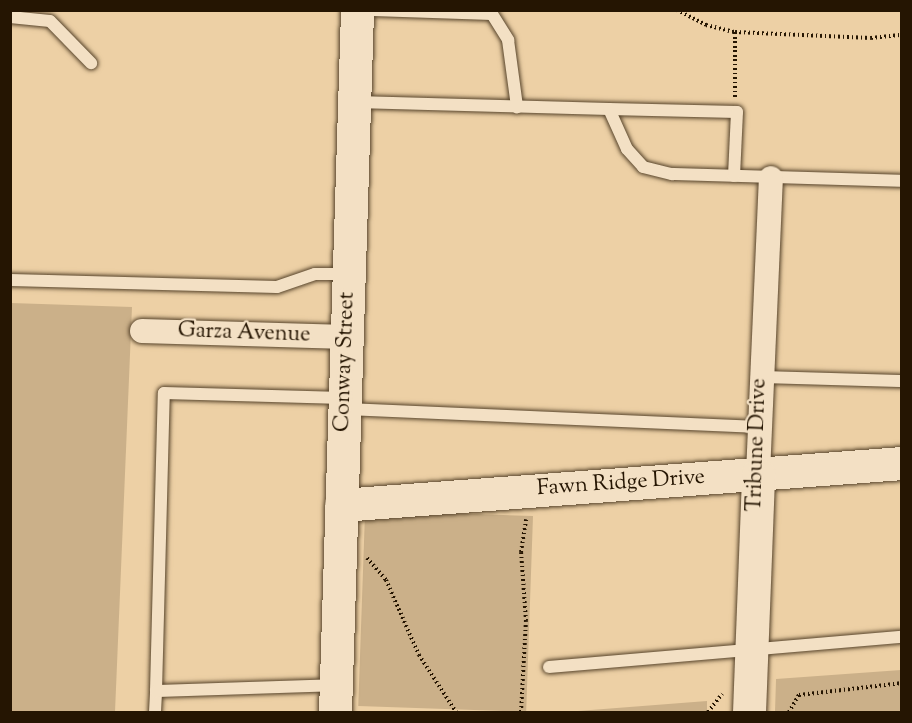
<!DOCTYPE html>
<style>
body{margin:0}
#map{position:relative;width:912px;height:723px;overflow:hidden;background:#edd0a5;font-family:"Sorts Mill Goudy",serif}
div>[style]{position:absolute}
.green>*{inset:0;background:#cbb089;transform-origin:0 0}
.path>*{height:4px;margin-top:-2px;transform-origin:0;background:repeating-linear-gradient(90deg,#251502 0 1.5px,transparent 0 4.5px)}
.roads{filter:drop-shadow(0 0 2px #57442b) drop-shadow(0 0 2px #57442b)}
.lane>*{height:12px;margin:-6px;padding:0 6px;transform-origin:6px;border-radius:6px;background:#f3e0c4}
.street>*{height:24px;margin:-12px;padding:0 12px;transform-origin:12px;border-radius:12px;background:#f3e0c4}
.secondary>*{height:33px;margin:-16.5px;padding:0 16.5px;transform-origin:16.5px;border-radius:16.5px;background:#f3e0c4}
span{translate:-50% -50%;white-space:nowrap;text-align:center;line-height:1.15;-webkit-text-stroke:4.5px #f3e0c4;paint-order:stroke}
.street-label{font-size:22px;color:#251502}
.frame{position:absolute;inset:0;border:12px solid #251502;pointer-events:none}
</style>
<div id="map">
<div class="green">
<div style="clip-path:polygon(11px 303px,132px 307px,115px 712px,11px 712px)"></div>
<div style="left:533px;top:516px;width:196px;height:168px;rotate:92deg"></div>
<div style="clip-path:polygon(901px 670px,901px 712px,775px 712px,776px 679px)"></div>
<div style="clip-path:polygon(707px 701px,707px 712px,565px 712px)"></div>
</div>
<div class="path">
<div style="left:677px;top:10px;width:33px;rotate:27deg"></div>
<div style="left:706px;top:25px;width:30px;rotate:14deg"></div>
<div style="left:735px;top:32px;width:136px;rotate:2.5deg"></div>
<div style="left:871px;top:38px;width:31px;rotate:-6deg"></div>
<div style="left:735px;top:97px;width:65px;rotate:-90deg"></div>
<div style="left:367px;top:558px;width:29px;rotate:49deg"></div>
<div style="left:386px;top:580px;width:82px;rotate:66.3deg"></div>
<div style="left:419px;top:655px;width:68px;rotate:57deg"></div>
<div style="left:521px;top:712px;width:91px;rotate:-86.9deg"></div>
<div style="left:526px;top:621px;width:69px;rotate:-94.1deg"></div>
<div style="left:521px;top:552px;width:33px;rotate:-81deg"></div>
<div style="left:708px;top:712px;width:23px;rotate:-52deg"></div>
<div style="left:789px;top:712px;width:20px;rotate:-60deg"></div>
<div style="left:799px;top:695px;width:104px;rotate:-6.6deg"></div>
</div>
<div class="roads">
<div class="lane">
<div style="left:373px;top:10px;width:119px;rotate:1.9deg"></div>
<div style="left:492px;top:14px;width:31px;rotate:58deg"></div>
<div style="left:508px;top:40px;width:68px;rotate:82.3deg"></div>
<div style="left:10px;top:17px;width:40px;rotate:5.7deg"></div>
<div style="left:50px;top:21px;width:59px;rotate:45.7deg"></div>
<div style="left:356px;top:102px;width:253px;rotate:1.6deg"></div>
<div style="left:609px;top:109px;width:44px;rotate:65.8deg"></div>
<div style="left:627px;top:149px;width:24px;rotate:48deg"></div>
<div style="left:643px;top:167px;width:30px;rotate:14deg"></div>
<div style="left:672px;top:174px;width:230px;rotate:1.7deg"></div>
<div style="left:609px;top:109px;width:128px;rotate:1.3deg"></div>
<div style="left:737px;top:112px;width:64px;rotate:92.7deg"></div>
<div style="left:10px;top:280px;width:267px;rotate:1.5deg"></div>
<div style="left:277px;top:287px;width:40px;rotate:-18.9deg"></div>
<div style="left:315px;top:274px;width:33px"></div>
<div style="left:760px;top:377px;width:142px;rotate:1.6deg"></div>
<div style="left:347px;top:409px;width:412px;rotate:2.5deg"></div>
<div style="left:549px;top:667px;width:354px;rotate:-4.9deg"></div>
<div style="left:156px;top:691px;width:298px;rotate:-88.5deg"></div>
<div style="left:164px;top:393px;width:179px;rotate:1.6deg"></div>
<div style="left:155px;top:712px;width:21px;rotate:-87deg"></div>
<div style="left:156px;top:691px;width:178px;rotate:-1.9deg"></div>
</div>
<div class="street">
<div style="left:142px;top:331px;width:205px;rotate:1.7deg"></div>
<div style="left:758px;top:474px;width:296px;rotate:-87.5deg"></div>
</div>
<div class="secondary">
<div style="left:341px;top:505px;width:563px;rotate:-4.28deg"></div>
<div style="left:335px;top:712px;width:702px;rotate:-88.2deg"></div>
<div style="left:749px;top:712px;width:238px;rotate:-87.8deg"></div>
</div>
</div>
<div class="street-label">
<span style="left:244px;top:334px;rotate:2deg">Garza Avenue</span>
<span style="left:346px;top:362px;rotate:-88deg">Conway Street</span>
<span style="left:758px;top:445px;rotate:-88deg">Tribune Drive</span>
<span style="left:621px;top:484px;rotate:-4deg">Fawn Ridge Drive</span>
</div>
<div class="frame"></div>
</div>
